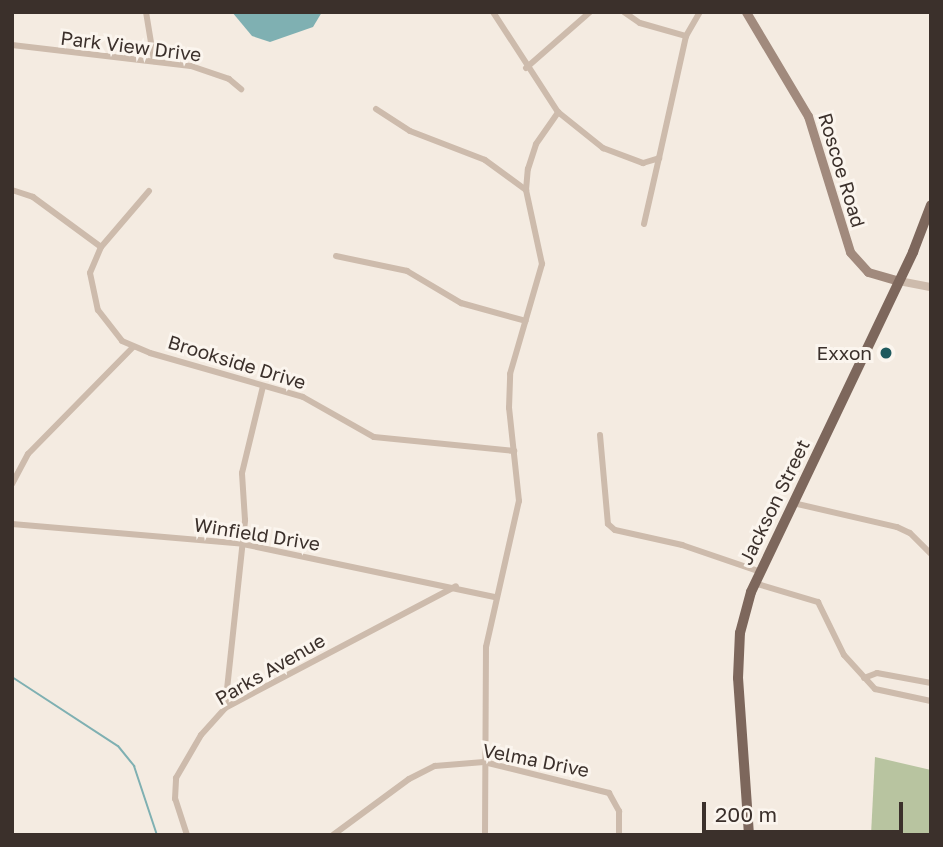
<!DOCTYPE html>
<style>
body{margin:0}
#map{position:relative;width:943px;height:847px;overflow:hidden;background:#f4ebe1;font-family:"Golos Text",sans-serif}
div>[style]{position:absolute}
.green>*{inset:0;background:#b8c4a0}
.water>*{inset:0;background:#7fb0b2}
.stream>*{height:2px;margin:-1px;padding:0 1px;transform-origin:1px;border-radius:1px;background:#7fb0b2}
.minor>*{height:6px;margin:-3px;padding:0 3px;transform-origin:3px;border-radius:3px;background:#cdbbac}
.tertiary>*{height:8px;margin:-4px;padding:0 4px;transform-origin:4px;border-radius:4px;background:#cdbbac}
.secondary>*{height:9px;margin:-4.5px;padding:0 4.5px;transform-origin:4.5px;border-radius:4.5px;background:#a18a7d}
.primary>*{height:10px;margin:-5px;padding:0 5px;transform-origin:5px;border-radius:5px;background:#7d675c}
.dots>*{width:19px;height:19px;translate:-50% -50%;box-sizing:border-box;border:4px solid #fbf5ee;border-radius:50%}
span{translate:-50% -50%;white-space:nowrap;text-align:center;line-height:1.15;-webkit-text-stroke:6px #fbf5ee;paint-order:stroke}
.street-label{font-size:19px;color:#3b302b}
.poi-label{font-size:19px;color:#3b302b}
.right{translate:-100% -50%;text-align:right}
.frame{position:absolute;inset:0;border:14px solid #3b302b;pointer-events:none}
.scale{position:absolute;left:702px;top:802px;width:201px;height:32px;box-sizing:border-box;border:4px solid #3b302b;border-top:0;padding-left:9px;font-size:21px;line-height:24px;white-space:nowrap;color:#3b302b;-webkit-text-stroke:5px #fbf5ee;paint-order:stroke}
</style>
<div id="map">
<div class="green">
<div style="clip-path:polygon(875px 757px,931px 770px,931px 835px,871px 835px)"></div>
</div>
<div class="water">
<div style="clip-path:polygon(232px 12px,322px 12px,313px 27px,270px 42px,252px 36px)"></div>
</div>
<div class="stream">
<div style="left:12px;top:677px;width:126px;rotate:33.1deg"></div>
<div style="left:118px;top:746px;width:26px;rotate:51deg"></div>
<div style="left:134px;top:766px;width:73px;rotate:71.6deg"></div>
</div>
<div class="minor">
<div style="left:146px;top:12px;width:50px;rotate:80.7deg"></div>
<div style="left:493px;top:12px;width:119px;rotate:57deg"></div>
<div style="left:558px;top:112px;width:58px;rotate:38.7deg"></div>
<div style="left:603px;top:148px;width:43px;rotate:20.6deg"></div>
<div style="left:643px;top:163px;width:17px;rotate:-17deg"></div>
<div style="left:659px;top:158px;width:125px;rotate:-77.5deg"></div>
<div style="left:686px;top:36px;width:28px;rotate:-60deg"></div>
<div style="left:624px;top:12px;width:19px;rotate:35deg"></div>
<div style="left:640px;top:23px;width:48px;rotate:15.8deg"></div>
<div style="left:12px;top:45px;width:180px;rotate:6.7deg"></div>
<div style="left:191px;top:66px;width:40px;rotate:18.9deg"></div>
<div style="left:229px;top:79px;width:16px;rotate:40deg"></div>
<div style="left:526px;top:68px;width:85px;rotate:-41.2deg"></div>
<div style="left:376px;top:109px;width:40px;rotate:32.9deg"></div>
<div style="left:410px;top:131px;width:80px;rotate:21.1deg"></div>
<div style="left:485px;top:160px;width:51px;rotate:36.2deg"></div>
<div style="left:12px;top:190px;width:22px;rotate:18deg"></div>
<div style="left:33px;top:197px;width:84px;rotate:36.3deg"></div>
<div style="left:149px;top:191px;width:74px;rotate:130.6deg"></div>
<div style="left:101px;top:247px;width:28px;rotate:113deg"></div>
<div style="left:90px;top:273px;width:38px;rotate:78deg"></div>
<div style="left:98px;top:310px;width:39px;rotate:52deg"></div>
<div style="left:122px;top:341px;width:30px;rotate:23deg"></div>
<div style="left:150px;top:353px;width:159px;rotate:16deg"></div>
<div style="left:303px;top:397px;width:81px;rotate:29.4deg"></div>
<div style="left:374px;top:437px;width:141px;rotate:5.7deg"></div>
<div style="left:644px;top:224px;width:68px;rotate:-77.2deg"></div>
<div style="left:336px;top:256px;width:73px;rotate:11.9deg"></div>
<div style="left:407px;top:271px;width:63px;rotate:30.7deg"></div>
<div style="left:461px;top:303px;width:67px;rotate:15.5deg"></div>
<div style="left:600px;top:435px;width:89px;rotate:84.9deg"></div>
<div style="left:608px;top:524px;width:9px;rotate:41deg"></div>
<div style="left:615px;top:530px;width:69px;rotate:12.6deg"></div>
<div style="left:682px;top:545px;width:80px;rotate:18.9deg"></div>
<div style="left:12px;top:484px;width:34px;rotate:-62deg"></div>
<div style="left:28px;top:454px;width:150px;rotate:-45.5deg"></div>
<div style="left:793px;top:503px;width:107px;rotate:13deg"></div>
<div style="left:897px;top:527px;width:14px;rotate:25deg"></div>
<div style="left:910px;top:533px;width:30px;rotate:45deg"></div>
<div style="left:12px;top:524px;width:232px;rotate:4.9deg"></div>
<div style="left:243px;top:544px;width:257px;rotate:11.9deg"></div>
<div style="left:754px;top:583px;width:67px;rotate:16.5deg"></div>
<div style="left:818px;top:602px;width:59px;rotate:63.9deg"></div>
<div style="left:844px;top:655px;width:46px;rotate:47.6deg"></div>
<div style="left:875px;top:689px;width:57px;rotate:12.1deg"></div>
<div style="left:864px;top:678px;width:14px;rotate:-21deg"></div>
<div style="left:877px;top:673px;width:55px;rotate:10.5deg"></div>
<div style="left:225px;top:708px;width:189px;rotate:-83.9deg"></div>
<div style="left:245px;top:520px;width:47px;rotate:-93.7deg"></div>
<div style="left:242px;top:473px;width:89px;rotate:-76.4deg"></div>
<div style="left:187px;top:835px;width:38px;rotate:-108deg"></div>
<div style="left:175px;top:799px;width:21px;rotate:-87deg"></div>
<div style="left:176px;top:778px;width:50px;rotate:-59.8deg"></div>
<div style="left:201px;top:735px;width:36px;rotate:-48deg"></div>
<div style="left:225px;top:708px;width:261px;rotate:-27.8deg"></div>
<div style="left:333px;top:835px;width:94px;rotate:-36.4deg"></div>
<div style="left:409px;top:779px;width:29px;rotate:-27deg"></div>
<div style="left:435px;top:766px;width:49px;rotate:-4.7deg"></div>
<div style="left:484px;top:762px;width:129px;rotate:13.9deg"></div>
<div style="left:609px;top:793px;width:21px;rotate:61deg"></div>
<div style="left:619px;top:811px;width:24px;rotate:90deg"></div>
<div style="left:485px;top:835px;width:188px;rotate:-89.7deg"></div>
<div style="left:486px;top:647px;width:150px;rotate:-77.3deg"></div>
<div style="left:519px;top:501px;width:94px;rotate:-96.1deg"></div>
<div style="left:509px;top:408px;width:34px;rotate:-88deg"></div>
<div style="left:510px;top:374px;width:115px;rotate:-73.8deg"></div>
<div style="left:542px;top:264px;width:76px;rotate:-102.2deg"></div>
<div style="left:526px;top:190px;width:21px;rotate:-85deg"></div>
<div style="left:528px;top:169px;width:26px;rotate:-72deg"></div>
<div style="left:536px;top:144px;width:39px;rotate:-55deg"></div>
</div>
<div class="tertiary">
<div style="left:899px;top:281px;width:33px;rotate:11deg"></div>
</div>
<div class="secondary">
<div style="left:746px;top:12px;width:121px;rotate:59.2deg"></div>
<div style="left:808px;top:116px;width:142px;rotate:72.8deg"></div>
<div style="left:850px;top:252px;width:27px;rotate:48deg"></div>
<div style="left:868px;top:272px;width:32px;rotate:16deg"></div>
</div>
<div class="primary">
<div style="left:749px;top:835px;width:157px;rotate:-94deg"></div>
<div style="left:738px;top:678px;width:45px;rotate:-87.5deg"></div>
<div style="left:740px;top:633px;width:42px;rotate:-75deg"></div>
<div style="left:751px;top:592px;width:377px;rotate:-64.5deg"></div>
<div style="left:913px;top:252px;width:50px;rotate:-69deg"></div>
</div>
<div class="dots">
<div style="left:886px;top:353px;background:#1f5a5e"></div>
</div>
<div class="street-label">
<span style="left:131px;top:46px;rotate:7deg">Park View Drive</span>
<span style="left:842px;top:170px;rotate:73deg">Roscoe Road</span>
<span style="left:237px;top:362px;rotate:17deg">Brookside Drive</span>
<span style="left:774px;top:502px;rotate:-64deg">Jackson Street</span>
<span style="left:257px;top:534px;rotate:9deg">Winfield Drive</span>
<span style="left:270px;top:669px;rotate:-30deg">Parks Avenue</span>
<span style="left:536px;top:760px;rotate:11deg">Velma Drive</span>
</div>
<div class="poi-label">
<span class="right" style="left:872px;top:353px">Exxon</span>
</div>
<div class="frame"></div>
<div class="scale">200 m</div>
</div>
